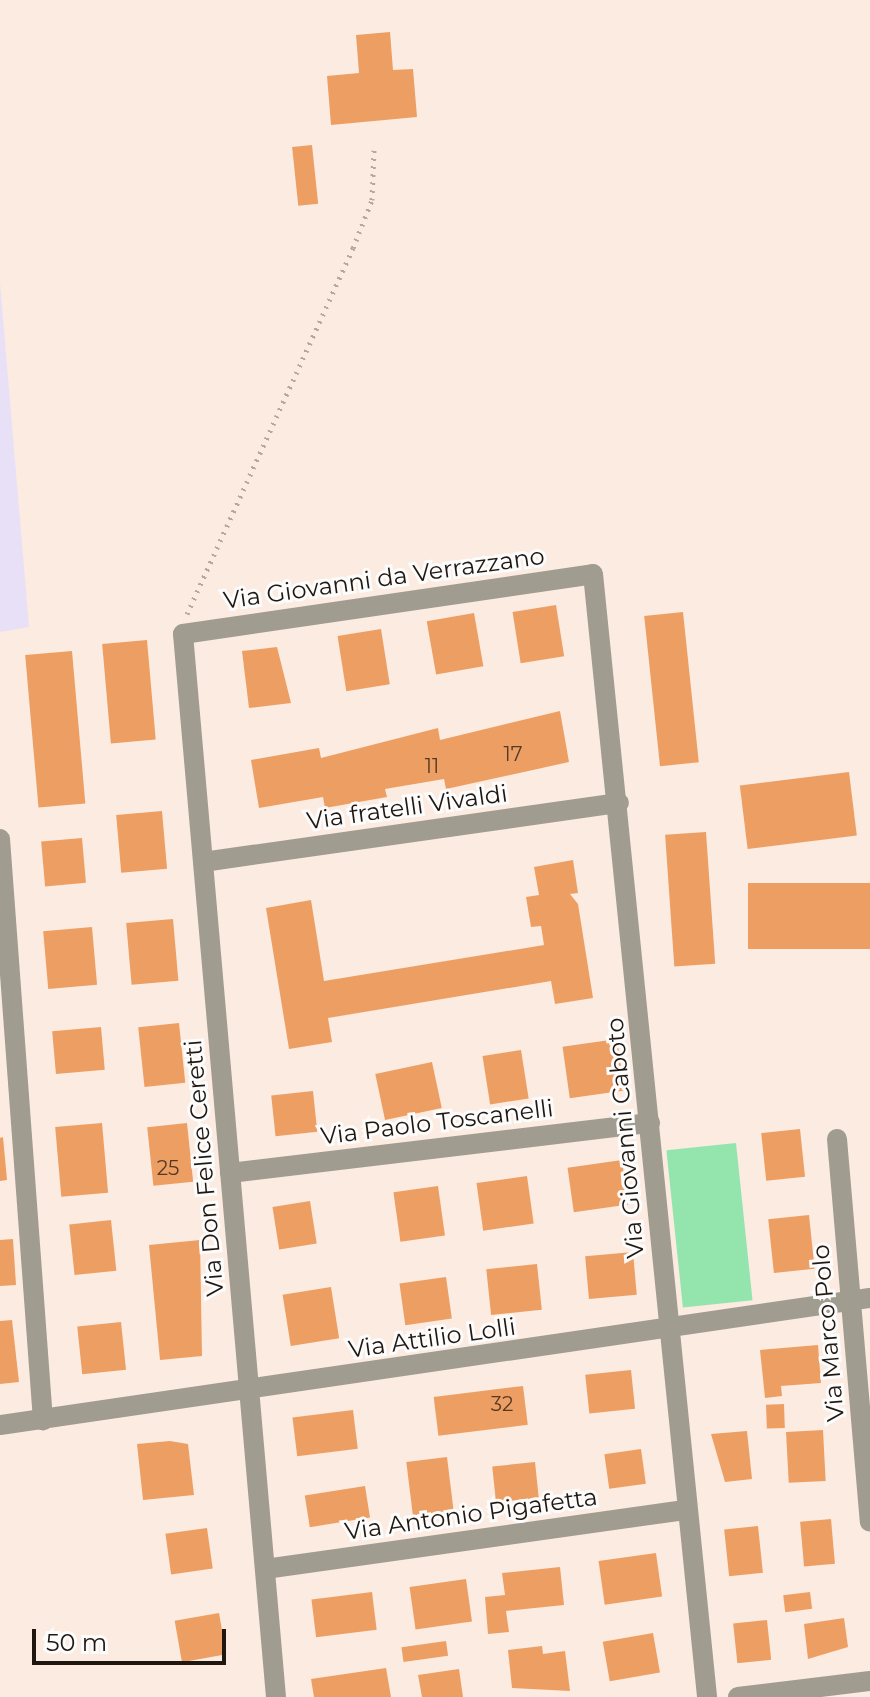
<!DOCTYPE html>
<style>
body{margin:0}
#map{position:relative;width:870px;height:1697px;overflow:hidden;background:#fcebe0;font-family:Montserrat,sans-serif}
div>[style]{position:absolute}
.industrial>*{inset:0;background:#e8e0f6}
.green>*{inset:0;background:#93e5ad;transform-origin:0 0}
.building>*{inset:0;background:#ed9f63;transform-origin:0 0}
.path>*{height:5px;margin-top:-2.5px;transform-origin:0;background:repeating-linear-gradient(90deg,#b7a89e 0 2px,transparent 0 8px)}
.street>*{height:20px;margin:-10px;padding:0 10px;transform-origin:10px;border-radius:10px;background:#a19c90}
span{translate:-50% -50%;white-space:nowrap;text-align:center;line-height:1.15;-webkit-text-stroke:6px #fcfcfc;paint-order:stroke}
.number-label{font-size:20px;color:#543926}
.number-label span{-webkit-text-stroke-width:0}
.street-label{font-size:24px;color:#211711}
.scale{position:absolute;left:32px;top:1629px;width:194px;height:36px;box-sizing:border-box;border:4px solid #211711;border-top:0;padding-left:10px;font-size:24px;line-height:28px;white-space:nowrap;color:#211711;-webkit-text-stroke:6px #fcfcfc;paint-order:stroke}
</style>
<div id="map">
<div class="industrial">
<div style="clip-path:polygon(0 283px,29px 627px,0 632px)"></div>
</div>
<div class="green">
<div style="left:736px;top:1143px;width:158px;height:70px;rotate:84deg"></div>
</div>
<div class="building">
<div style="clip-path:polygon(390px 32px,393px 70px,413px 69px,417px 117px,331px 125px,327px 76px,359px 73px,356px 35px)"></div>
<div style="left:312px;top:145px;width:59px;height:20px;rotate:84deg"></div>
<div style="left:556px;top:605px;width:52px;height:44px;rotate:81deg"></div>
<div style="left:683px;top:612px;width:151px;height:39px;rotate:84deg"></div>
<div style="left:474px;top:613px;width:54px;height:48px;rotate:80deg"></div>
<div style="left:381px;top:629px;width:56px;height:44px;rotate:81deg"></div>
<div style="left:147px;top:640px;width:100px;height:45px;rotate:85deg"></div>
<div style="clip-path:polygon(277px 647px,291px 703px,249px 708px,242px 651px)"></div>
<div style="left:72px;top:651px;width:153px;height:47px;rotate:85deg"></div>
<div style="clip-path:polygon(560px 711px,569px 762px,446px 789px,444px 779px,385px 789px,387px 797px,325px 808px,323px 797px,259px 808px,251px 760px,319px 748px,321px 758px,438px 728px,440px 740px)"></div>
<div style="left:849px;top:772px;width:64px;height:110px;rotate:83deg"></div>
<div style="left:162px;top:811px;width:58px;height:46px;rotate:85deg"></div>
<div style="left:706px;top:832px;width:132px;height:41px;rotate:86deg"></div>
<div style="left:82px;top:838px;width:45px;height:41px;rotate:85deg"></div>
<div style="clip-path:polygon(573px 860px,578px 893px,570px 894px,578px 904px,593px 998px,555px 1004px,551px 981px,328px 1018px,332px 1042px,289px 1049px,266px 908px,311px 900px,324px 981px,544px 945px,541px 926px,531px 927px,526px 897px,539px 895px,534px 867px)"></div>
<div style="left:870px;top:883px;width:66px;height:122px;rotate:90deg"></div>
<div style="left:173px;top:919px;width:62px;height:47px;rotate:85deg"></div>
<div style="left:92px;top:927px;width:58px;height:49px;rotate:85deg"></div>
<div style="left:179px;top:1023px;width:60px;height:41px;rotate:84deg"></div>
<div style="left:101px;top:1027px;width:43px;height:49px;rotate:85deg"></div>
<div style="left:617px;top:1039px;width:52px;height:55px;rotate:82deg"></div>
<div style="left:521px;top:1050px;width:49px;height:39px;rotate:81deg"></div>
<div style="left:432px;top:1062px;width:47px;height:58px;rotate:78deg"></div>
<div style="left:313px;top:1091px;width:41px;height:42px;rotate:84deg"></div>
<div style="left:102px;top:1123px;width:70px;height:47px;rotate:85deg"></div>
<div style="left:187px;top:1123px;width:59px;height:40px;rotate:84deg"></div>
<div style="left:800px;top:1129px;width:48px;height:39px;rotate:84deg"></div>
<div style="clip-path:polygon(3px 1137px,7px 1180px,0 1181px,0 1138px)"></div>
<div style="left:622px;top:1160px;width:45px;height:55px;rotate:82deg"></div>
<div style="left:527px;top:1176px;width:48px;height:51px;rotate:82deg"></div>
<div style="left:438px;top:1186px;width:50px;height:45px;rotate:82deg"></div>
<div style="left:310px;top:1201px;width:43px;height:38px;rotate:81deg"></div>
<div style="left:809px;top:1215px;width:54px;height:41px;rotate:84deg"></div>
<div style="left:111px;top:1220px;width:51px;height:42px;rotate:84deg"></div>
<div style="clip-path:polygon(13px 1239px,16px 1285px,0 1286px,0 1240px)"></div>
<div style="clip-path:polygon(200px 1240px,202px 1356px,160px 1360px,149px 1245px)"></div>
<div style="left:633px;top:1252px;width:43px;height:48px;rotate:85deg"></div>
<div style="left:537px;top:1264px;width:46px;height:51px;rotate:84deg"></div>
<div style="left:446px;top:1277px;width:42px;height:47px;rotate:82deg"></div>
<div style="left:331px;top:1287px;width:52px;height:49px;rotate:81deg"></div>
<div style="clip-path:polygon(12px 1320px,19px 1382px,0 1384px,0 1321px)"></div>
<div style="left:121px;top:1322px;width:48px;height:44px;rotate:84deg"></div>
<div style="clip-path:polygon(818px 1345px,821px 1383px,781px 1386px,782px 1396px,765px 1398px,760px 1350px)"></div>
<div style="left:631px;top:1370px;width:39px;height:46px;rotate:84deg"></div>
<div style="left:523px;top:1386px;width:39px;height:90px;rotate:83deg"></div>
<div style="left:784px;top:1404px;width:24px;height:18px;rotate:88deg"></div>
<div style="left:353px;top:1410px;width:39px;height:61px;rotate:83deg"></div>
<div style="left:823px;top:1430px;width:51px;height:37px;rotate:87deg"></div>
<div style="clip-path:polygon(747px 1431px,752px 1479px,725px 1482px,711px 1434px)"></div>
<div style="clip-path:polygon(170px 1441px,188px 1444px,194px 1495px,143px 1500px,137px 1444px)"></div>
<div style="left:641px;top:1449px;width:35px;height:37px;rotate:82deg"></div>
<div style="left:447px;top:1457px;width:54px;height:41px;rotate:83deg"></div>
<div style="left:535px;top:1462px;width:36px;height:43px;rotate:84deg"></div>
<div style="left:365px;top:1486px;width:32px;height:61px;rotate:81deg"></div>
<div style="left:831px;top:1519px;width:45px;height:31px;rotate:85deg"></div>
<div style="left:758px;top:1526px;width:47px;height:34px;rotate:84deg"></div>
<div style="left:207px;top:1528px;width:41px;height:42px;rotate:82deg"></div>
<div style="left:656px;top:1553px;width:44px;height:58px;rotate:82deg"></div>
<div style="clip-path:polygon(560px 1567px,564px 1605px,506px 1611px,509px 1632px,488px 1634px,485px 1597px,505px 1595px,502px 1573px)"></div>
<div style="left:466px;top:1579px;width:43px;height:57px;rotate:82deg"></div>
<div style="left:372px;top:1592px;width:38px;height:61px;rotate:83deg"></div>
<div style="left:810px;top:1592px;width:17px;height:27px;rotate:83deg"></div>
<div style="left:219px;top:1613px;width:42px;height:45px;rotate:80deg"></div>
<div style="clip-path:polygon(844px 1618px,848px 1647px,808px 1659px,804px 1624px)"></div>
<div style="left:767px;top:1620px;width:40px;height:34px;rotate:84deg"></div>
<div style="left:653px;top:1633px;width:40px;height:51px;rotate:80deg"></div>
<div style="left:446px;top:1641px;width:15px;height:45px;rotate:82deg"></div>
<div style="clip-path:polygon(542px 1646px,543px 1654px,565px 1651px,570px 1691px,512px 1688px,508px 1650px)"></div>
<div style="clip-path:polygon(386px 1668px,391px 1697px,314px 1697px,311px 1679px)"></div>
<div style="clip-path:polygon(459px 1669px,463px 1697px,422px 1697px,418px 1675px)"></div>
</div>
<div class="path">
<div style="left:187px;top:614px;width:402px;rotate:-65.6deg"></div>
<div style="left:353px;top:248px;width:52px;rotate:-68.4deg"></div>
<div style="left:372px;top:200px;width:50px;rotate:-87.7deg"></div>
</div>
<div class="street">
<div style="left:0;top:839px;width:583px;rotate:85.77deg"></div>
<div style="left:203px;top:862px;width:420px;rotate:-8.1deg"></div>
<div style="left:837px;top:1139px;width:384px;rotate:85.1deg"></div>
<div style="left:230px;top:1173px;width:423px;rotate:-6.8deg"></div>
<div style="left:0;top:1425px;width:879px;rotate:-8.31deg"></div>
<div style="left:265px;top:1569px;width:424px;rotate:-8deg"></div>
<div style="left:276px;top:1697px;width:1067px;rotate:-95deg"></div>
<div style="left:183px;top:634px;width:414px;rotate:-8.3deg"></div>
<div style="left:593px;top:574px;width:1129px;rotate:84.2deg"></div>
<div style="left:738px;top:1697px;width:133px;rotate:-6.9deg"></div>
</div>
<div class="number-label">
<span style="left:513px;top:754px">17</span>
<span style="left:432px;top:766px">11</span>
<span style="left:168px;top:1168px">25</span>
<span style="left:502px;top:1404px">32</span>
</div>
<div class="street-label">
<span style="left:384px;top:578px;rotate:-8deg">Via Giovanni da Verrazzano</span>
<span style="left:407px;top:807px;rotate:-8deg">Via fratelli Vivaldi</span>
<span style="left:437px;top:1122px;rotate:-7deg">Via Paolo Toscanelli</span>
<span style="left:625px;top:1138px;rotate:-95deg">Via Giovanni Caboto</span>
<span style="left:204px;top:1168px;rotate:-95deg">Via Don Felice Ceretti</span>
<span style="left:828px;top:1333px;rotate:-95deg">Via Marco Polo</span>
<span style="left:432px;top:1338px;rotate:-8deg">Via Attilio Lolli</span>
<span style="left:471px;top:1514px;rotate:-8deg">Via Antonio Pigafetta</span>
</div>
<div class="scale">50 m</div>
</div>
